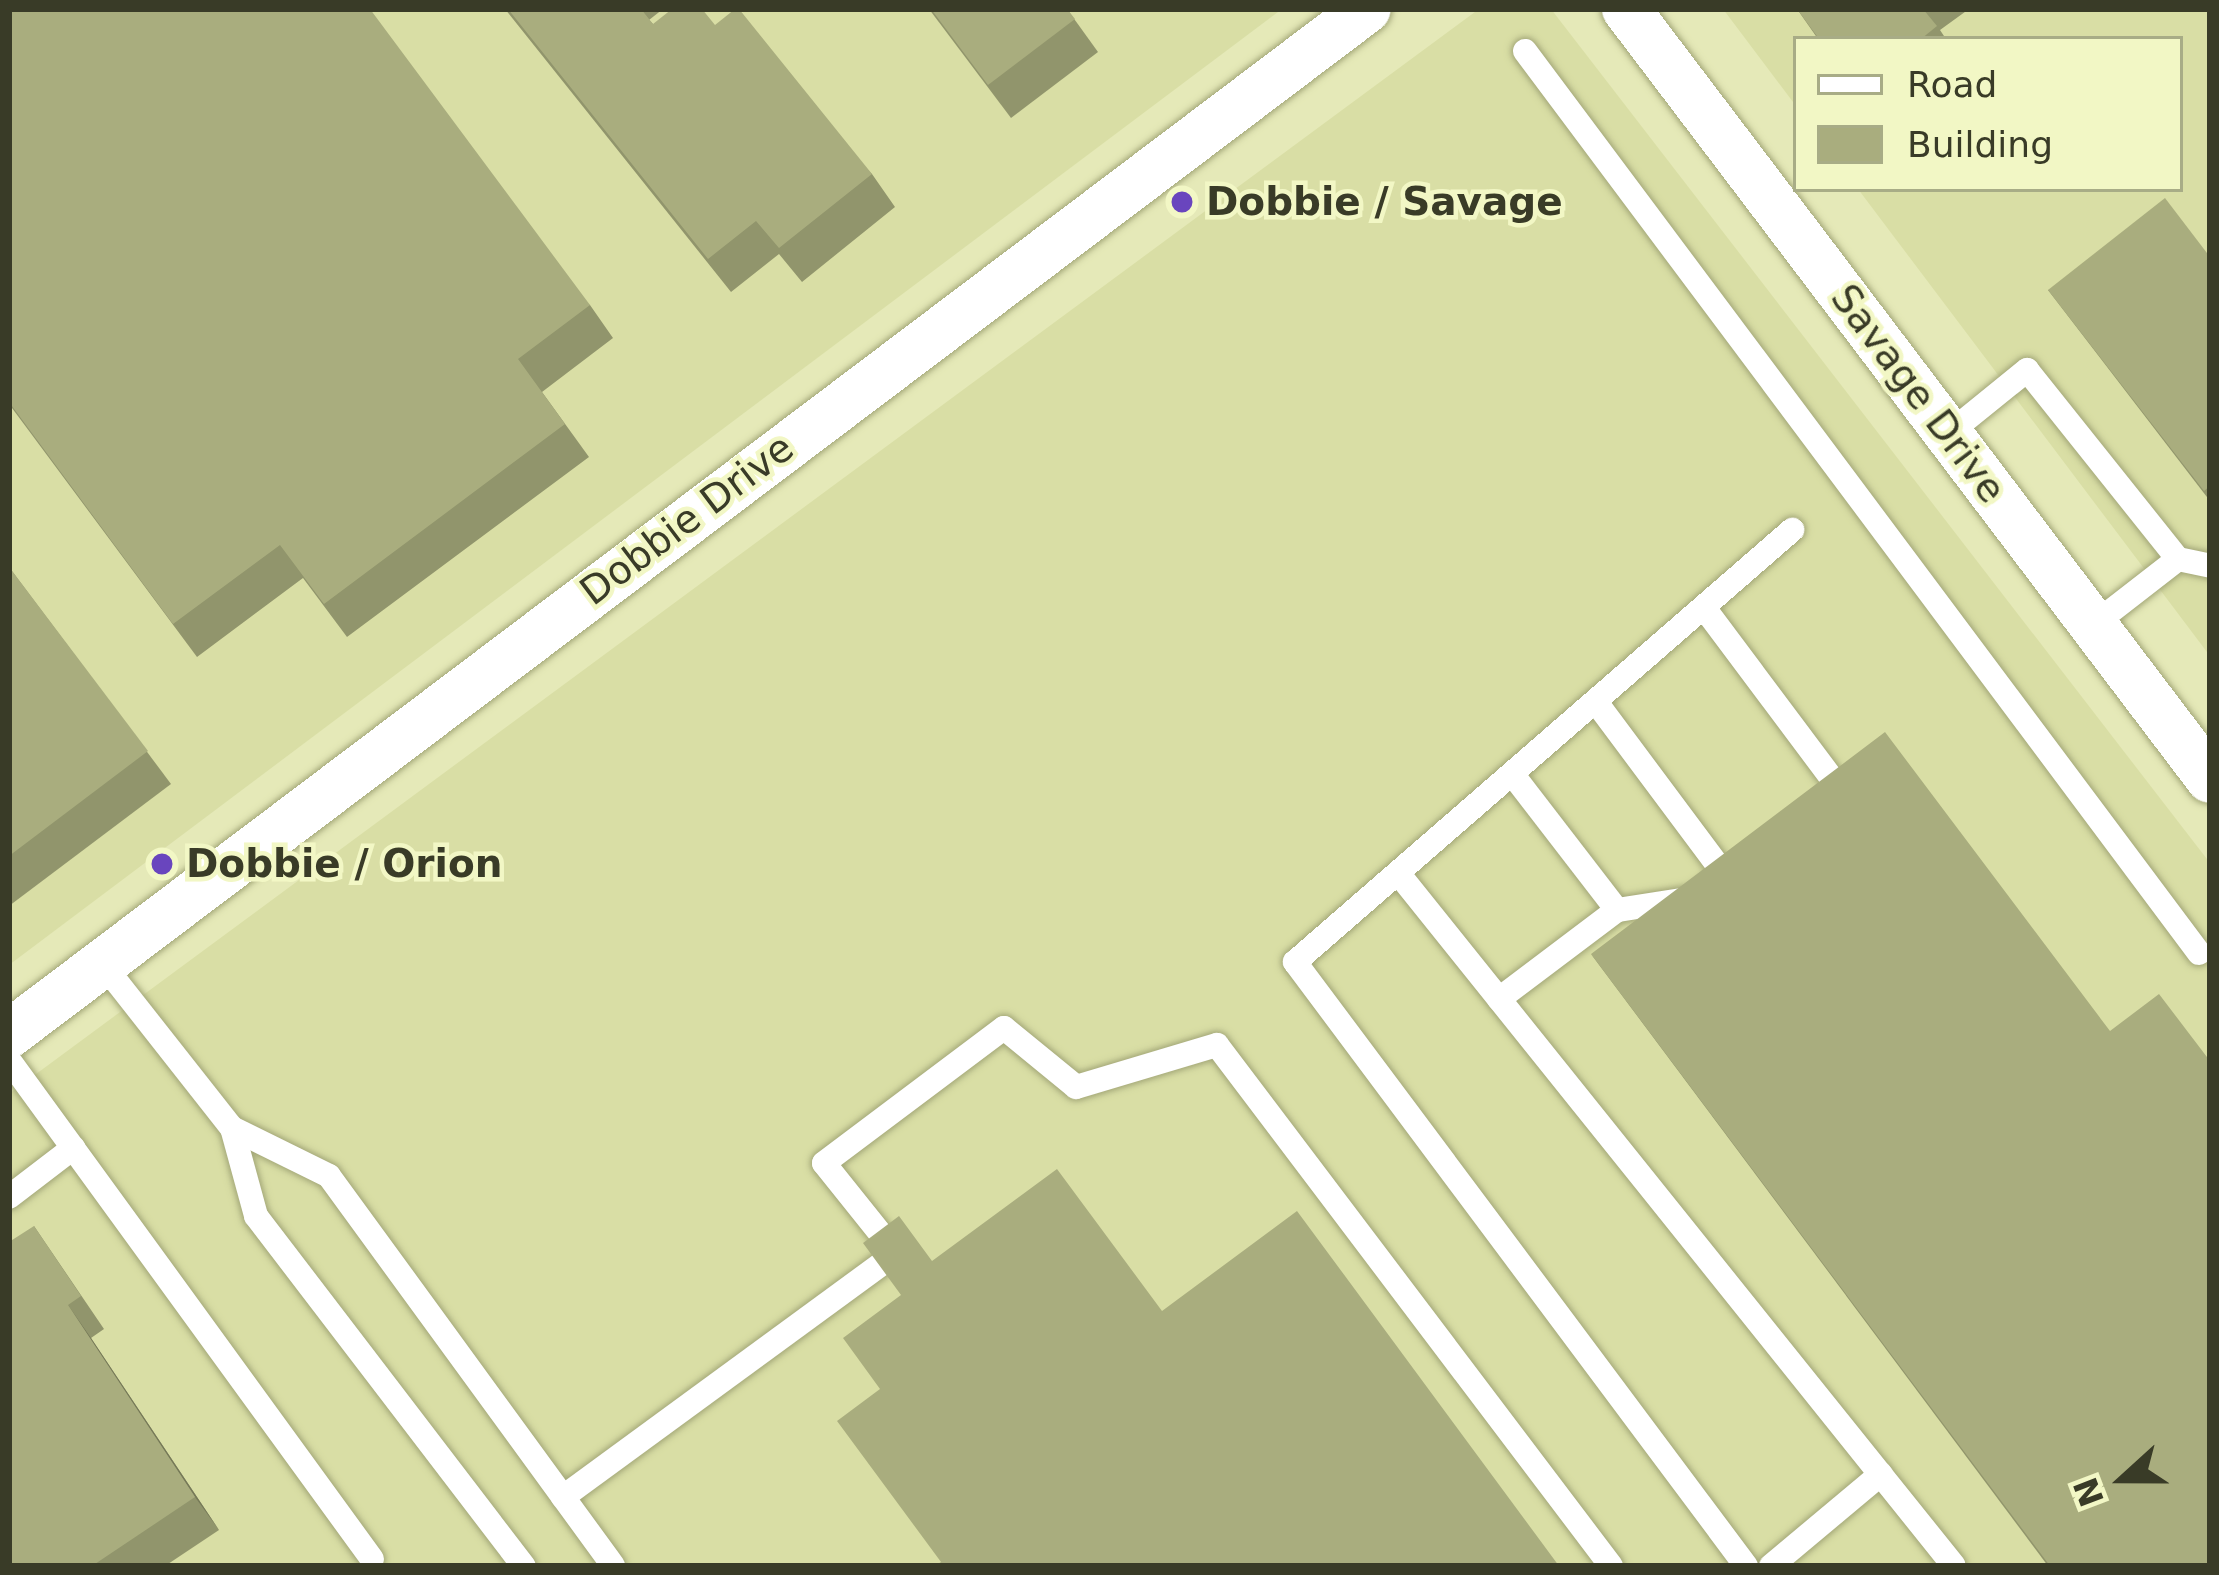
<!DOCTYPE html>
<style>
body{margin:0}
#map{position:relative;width:2219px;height:1575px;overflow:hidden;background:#e5e9b8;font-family:"DejaVu Sans",sans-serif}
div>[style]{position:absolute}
.built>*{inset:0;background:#d9dea5}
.roads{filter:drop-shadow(0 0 3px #a3a778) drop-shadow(0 0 3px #a3a778)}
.service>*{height:24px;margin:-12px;padding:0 12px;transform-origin:12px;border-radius:12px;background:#fff}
.minor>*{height:48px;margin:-24px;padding:0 24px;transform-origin:24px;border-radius:24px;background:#fff}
.wall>*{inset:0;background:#91956c}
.shaded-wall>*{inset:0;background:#767958}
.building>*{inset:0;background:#a9ad7e}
.dots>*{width:33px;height:33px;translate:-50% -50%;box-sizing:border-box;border:6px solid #f2f7c5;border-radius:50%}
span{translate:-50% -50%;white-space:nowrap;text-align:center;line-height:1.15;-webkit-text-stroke:9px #f2f7c5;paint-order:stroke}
.poi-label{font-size:39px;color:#393b27;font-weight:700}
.left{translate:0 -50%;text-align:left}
.street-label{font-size:39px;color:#393b27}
.frame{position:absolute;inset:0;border:12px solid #393b27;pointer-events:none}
.legend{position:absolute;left:1793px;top:36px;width:390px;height:156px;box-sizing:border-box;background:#f2f7c5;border:3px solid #a8ac86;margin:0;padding:15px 21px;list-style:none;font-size:36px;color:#393b27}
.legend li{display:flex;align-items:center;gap:24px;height:60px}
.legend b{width:60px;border:3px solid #a8ac86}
.north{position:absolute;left:2063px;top:1419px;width:120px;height:120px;-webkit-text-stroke:9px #f2f7c5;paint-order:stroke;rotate:249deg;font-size:33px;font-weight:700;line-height:48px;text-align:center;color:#393b27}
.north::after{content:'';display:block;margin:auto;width:42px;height:54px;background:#393b27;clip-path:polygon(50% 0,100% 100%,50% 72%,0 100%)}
</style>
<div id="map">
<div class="built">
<div style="clip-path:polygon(9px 9px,1282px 9px,9px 965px)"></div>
<div style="clip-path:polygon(1479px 9px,1551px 9px,2210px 863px,2210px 1566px,9px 1566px,9px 1094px)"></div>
<div style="clip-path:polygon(1723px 9px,2210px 9px,2210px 656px,1858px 189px,2180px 189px,2180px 39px,1796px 39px,1796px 106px)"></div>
</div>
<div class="roads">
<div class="service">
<div style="left:1525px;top:51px;width:1126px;rotate:53.23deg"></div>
<div style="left:1948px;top:434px;width:102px;rotate:-39deg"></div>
<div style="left:2027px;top:370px;width:242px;rotate:51.4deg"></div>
<div style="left:2178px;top:559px;width:108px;rotate:142.2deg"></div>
<div style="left:2178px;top:559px;width:33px;rotate:12deg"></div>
<div style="left:1705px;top:609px;width:222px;rotate:53.2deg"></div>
<div style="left:1596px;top:702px;width:216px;rotate:53.3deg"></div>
<div style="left:1725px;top:875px;width:39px;rotate:143deg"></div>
<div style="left:1694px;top:898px;width:78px;rotate:171.1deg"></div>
<div style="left:1398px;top:873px;width:888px;rotate:51.26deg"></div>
<div style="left:102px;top:963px;width:210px;rotate:51.8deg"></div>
<div style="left:232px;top:1128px;width:91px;rotate:74.7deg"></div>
<div style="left:256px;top:1216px;width:441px;rotate:52.6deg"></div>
<div style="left:1499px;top:999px;width:148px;rotate:-37deg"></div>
<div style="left:1617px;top:910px;width:170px;rotate:-127.6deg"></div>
<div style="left:9px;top:1060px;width:617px;rotate:53.97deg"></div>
<div style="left:232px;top:1128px;width:108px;rotate:26.3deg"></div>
<div style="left:329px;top:1176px;width:482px;rotate:53.9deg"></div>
<div style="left:9px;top:1197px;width:81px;rotate:-37.4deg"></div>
<div style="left:563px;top:1497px;width:413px;rotate:-36.2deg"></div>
<div style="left:896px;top:1253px;width:115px;rotate:-128.7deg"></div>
<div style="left:824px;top:1163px;width:225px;rotate:-36.9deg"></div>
<div style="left:1004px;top:1028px;width:93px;rotate:39.3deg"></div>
<div style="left:1076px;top:1087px;width:147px;rotate:-16.6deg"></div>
<div style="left:1217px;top:1045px;width:653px;rotate:52.9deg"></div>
<div style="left:1746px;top:1566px;width:754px;rotate:-126.75deg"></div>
<div style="left:1295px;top:962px;width:659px;rotate:-41deg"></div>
<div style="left:1771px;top:1566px;width:143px;rotate:-39.9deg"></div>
</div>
<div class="minor">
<div style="left:1626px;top:9px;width:966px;rotate:52.82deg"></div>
<div style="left:9px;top:1034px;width:1701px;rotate:-37.05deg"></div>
</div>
</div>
<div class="wall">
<div style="clip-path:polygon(9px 9px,590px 305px,613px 338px,542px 392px,589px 457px,347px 637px,303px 578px,197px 657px,9px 404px)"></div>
<div style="clip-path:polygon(505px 9px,663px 9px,649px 20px,653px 24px,715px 25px,872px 174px,895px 207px,802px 282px,779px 254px,731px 292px)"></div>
<div style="clip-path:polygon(929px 9px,1067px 9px,1098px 52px,1011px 118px)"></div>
<div style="clip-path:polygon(1797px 9px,1969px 9px,1940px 30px,1946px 39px,1818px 39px)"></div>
<div style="clip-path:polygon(2210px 257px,2210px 501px,2048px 290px)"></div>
<div style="clip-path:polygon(9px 567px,171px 784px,9px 906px)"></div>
<div style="clip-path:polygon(1591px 954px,2210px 1566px,2048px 1566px)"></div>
<div style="clip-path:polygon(34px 1226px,104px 1329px,91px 1338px,219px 1530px,165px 1566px,9px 1566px)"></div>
</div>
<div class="shaded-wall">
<div style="clip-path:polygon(68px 1305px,91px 1338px,219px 1530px,195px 1497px)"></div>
</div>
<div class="building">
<div style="clip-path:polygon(9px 9px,370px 9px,590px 305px,518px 359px,565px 424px,324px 604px,280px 545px,173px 624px,9px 402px)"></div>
<div style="clip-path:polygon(508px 9px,641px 9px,653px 24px,672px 9px,702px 9px,715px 25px,735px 9px,739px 9px,872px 174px,779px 248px,756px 221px,708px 259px)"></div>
<div style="clip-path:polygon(931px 9px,1067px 9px,1075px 19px,988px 85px)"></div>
<div style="clip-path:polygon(1797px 9px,1923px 9px,1937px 26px,1921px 39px,1819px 39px)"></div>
<div style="clip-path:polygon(2165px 198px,2210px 257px,2210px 486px,2204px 491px,2048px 290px)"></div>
<div style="clip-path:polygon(9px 567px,148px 751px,9px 856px)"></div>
<div style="clip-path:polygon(1885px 732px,2110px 1031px,2159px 994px,2210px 1061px,2210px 1566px,2050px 1566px,1591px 954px)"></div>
<div style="clip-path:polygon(1057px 1169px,1162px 1311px,1297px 1211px,1559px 1566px,935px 1566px,941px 1562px,837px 1421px,880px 1389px,843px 1338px,901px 1295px,863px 1243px,899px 1216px,932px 1261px)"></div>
<div style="clip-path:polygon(34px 1226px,81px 1296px,68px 1305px,195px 1497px,92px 1566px,9px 1566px,9px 1242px)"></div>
</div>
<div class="dots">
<div style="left:1182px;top:202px;background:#6945be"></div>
<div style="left:162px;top:864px;background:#6945be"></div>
</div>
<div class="poi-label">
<span class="left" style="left:1206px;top:202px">Dobbie / Savage</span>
<span class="left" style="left:186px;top:864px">Dobbie / Orion</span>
</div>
<div class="street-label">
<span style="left:1918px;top:394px;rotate:53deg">Savage Drive</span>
<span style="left:687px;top:520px;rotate:-37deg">Dobbie Drive</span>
</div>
<div class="frame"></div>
<ul class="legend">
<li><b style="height:15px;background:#fff"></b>Road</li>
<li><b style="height:33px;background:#a9ad7e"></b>Building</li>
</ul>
<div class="north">N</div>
</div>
